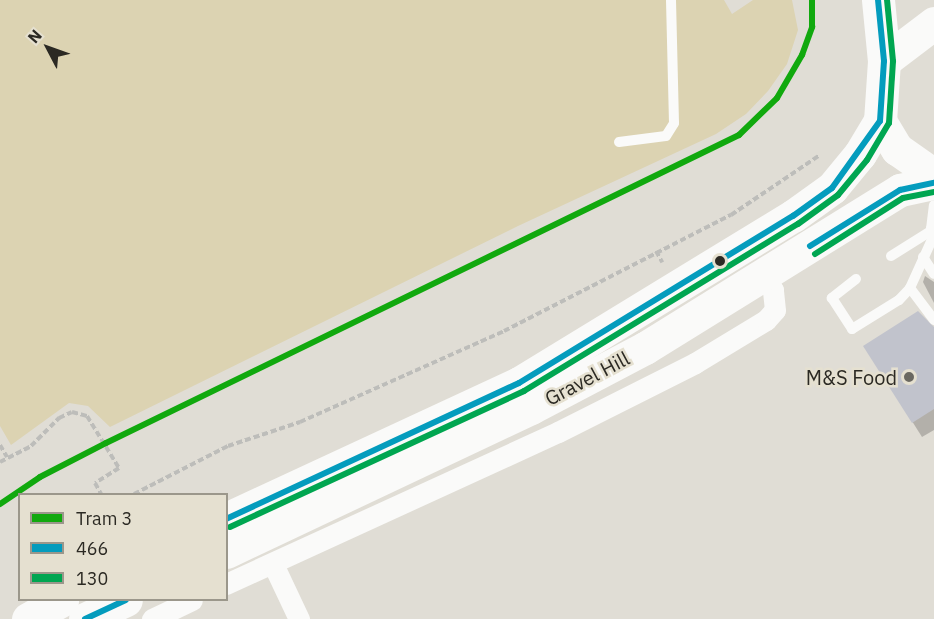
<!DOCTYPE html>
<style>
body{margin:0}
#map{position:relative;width:934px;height:619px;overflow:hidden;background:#e0ddd5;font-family:"IBM Plex Sans",sans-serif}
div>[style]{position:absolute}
.green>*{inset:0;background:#dcd3b2}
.shadow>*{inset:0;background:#0003}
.building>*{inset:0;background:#c1c3cc}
.path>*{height:4px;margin-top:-2px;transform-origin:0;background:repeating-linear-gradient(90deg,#bdbdba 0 6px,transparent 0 9px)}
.service>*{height:10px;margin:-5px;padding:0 5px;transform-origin:5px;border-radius:5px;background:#fafaf9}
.minor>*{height:21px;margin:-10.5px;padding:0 10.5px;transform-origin:10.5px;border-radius:10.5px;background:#fafaf9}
.primary>*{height:33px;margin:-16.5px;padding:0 16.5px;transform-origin:16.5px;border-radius:16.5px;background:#fafaf9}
.bus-1>*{height:6px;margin:-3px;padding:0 3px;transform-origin:3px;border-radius:3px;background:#049cbd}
.bus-2>*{height:6px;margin:-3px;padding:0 3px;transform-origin:3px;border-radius:3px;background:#00a651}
.tram-1>*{height:6px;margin:-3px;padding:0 3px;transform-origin:3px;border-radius:3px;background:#11a90e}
.dots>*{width:16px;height:16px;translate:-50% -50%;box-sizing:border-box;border:3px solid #e5e0d0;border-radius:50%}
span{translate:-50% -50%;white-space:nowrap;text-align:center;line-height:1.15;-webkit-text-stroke:5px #e5e0d0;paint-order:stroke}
.poi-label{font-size:20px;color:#2b2923}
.right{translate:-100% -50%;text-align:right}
.street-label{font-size:20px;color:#2b2923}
.legend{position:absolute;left:18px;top:493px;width:210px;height:108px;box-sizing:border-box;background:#e5e0d0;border:2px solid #9b978b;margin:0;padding:8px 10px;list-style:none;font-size:18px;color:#2b2923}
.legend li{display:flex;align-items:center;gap:12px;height:30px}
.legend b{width:30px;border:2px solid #9b978b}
.north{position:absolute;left:18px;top:18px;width:60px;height:60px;-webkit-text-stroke:4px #e5e0d0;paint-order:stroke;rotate:311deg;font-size:16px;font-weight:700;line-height:24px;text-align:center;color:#2b2923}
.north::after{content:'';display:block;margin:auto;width:21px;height:27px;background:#2b2923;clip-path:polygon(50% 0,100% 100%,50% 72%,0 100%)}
</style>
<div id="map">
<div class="green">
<div style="clip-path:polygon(0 0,724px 0,732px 14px,753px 0,792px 0,798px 30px,787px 64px,768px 91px,746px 114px,716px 134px,518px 226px,110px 427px,88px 406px,69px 403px,11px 445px,0 426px)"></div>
</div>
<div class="shadow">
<div style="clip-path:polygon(925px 276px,934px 282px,934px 303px,923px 282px)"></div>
<div style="clip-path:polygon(934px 328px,934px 430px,922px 437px,874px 361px)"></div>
</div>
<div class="building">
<div style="clip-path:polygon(918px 311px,934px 327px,934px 409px,912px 423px,863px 346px)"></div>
</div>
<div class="path">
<div style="left:656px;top:251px;width:13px;rotate:61deg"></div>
<div style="left:0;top:445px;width:14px;rotate:60deg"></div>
<div style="left:0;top:462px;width:35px;rotate:-27deg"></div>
<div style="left:31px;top:446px;width:40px;rotate:-45deg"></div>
<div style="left:59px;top:418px;width:14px;rotate:-25deg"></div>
<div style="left:72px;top:412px;width:16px;rotate:15deg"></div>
<div style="left:87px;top:416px;width:61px;rotate:58.4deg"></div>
<div style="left:119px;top:468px;width:28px;rotate:148deg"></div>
<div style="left:95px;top:483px;width:13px;rotate:61deg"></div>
<div style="left:134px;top:494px;width:106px;rotate:-27.1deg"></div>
<div style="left:228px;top:446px;width:76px;rotate:-18.4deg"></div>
<div style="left:300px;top:422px;width:223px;rotate:-24deg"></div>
<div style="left:504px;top:331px;width:255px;rotate:-27.1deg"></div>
<div style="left:731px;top:215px;width:107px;rotate:-34deg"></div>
</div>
<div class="service">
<div style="left:619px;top:142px;width:47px;rotate:-7.3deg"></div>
<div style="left:666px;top:136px;width:15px;rotate:-58deg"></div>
<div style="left:674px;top:123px;width:123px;rotate:-91.4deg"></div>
<div style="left:934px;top:236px;width:8px;rotate:-113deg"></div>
<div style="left:931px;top:229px;width:24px;rotate:-83deg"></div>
<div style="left:891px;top:256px;width:47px;rotate:-32deg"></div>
<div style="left:923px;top:257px;width:20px;rotate:57deg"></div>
<div style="left:856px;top:279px;width:31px;rotate:142deg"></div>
<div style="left:832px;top:298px;width:37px;rotate:57deg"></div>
<div style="left:852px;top:329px;width:55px;rotate:-31.7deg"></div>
<div style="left:899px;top:300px;width:16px;rotate:-47deg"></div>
<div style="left:910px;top:288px;width:58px;rotate:-65.6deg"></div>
<div style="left:910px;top:288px;width:40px;rotate:53deg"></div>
</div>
<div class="minor">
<div style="left:273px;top:564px;width:61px;rotate:64.7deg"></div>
<div style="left:226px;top:584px;width:365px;rotate:-24.6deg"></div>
<div style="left:558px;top:432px;width:153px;rotate:-26.7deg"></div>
<div style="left:695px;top:363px;width:83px;rotate:-31.2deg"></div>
<div style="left:766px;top:320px;width:13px;rotate:-48deg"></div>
<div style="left:775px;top:310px;width:20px;rotate:-96deg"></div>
<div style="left:773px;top:290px;width:17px;rotate:-121deg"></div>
<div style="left:152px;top:619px;width:44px;rotate:-25.4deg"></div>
</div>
<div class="primary">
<div style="left:878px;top:0;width:61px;rotate:84.4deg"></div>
<div style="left:884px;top:61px;width:60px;rotate:93.8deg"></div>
<div style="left:880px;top:121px;width:33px;rotate:59deg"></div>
<div style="left:897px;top:149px;width:45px;rotate:35.1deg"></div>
<div style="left:884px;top:61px;width:63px;rotate:-37.2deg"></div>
<div style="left:226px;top:519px;width:323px;rotate:-24.9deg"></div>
<div style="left:519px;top:383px;width:321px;rotate:-31.4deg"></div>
<div style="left:793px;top:216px;width:48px;rotate:-35.7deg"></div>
<div style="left:832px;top:188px;width:44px;rotate:-50.5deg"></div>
<div style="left:860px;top:154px;width:39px;rotate:-59deg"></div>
<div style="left:226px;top:552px;width:337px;rotate:-25.3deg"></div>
<div style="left:531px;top:408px;width:129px;rotate:-27.8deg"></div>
<div style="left:645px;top:348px;width:300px;rotate:-31.8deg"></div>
<div style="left:900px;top:190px;width:35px;rotate:-12deg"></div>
<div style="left:28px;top:619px;width:39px;rotate:-29deg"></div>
<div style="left:85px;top:619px;width:45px;rotate:-24.9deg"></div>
</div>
<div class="bus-1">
<div style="left:810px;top:246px;width:106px;rotate:-31.9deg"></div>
<div style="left:900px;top:190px;width:35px;rotate:-12deg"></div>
<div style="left:226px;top:519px;width:323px;rotate:-24.9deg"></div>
<div style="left:519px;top:383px;width:321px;rotate:-31.4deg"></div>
<div style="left:793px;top:216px;width:48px;rotate:-35.7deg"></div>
<div style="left:832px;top:188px;width:82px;rotate:-54.4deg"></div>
<div style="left:880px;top:121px;width:60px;rotate:-86.2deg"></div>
<div style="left:884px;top:61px;width:61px;rotate:-95.6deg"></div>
<div style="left:85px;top:619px;width:45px;rotate:-24.9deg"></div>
</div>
<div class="bus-2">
<div style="left:815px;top:254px;width:104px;rotate:-32.5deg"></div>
<div style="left:903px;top:198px;width:32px;rotate:-11deg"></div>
<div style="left:230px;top:527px;width:324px;rotate:-24.8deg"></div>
<div style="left:524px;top:391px;width:321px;rotate:-31.4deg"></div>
<div style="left:798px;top:224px;width:49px;rotate:-35.9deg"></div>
<div style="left:838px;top:195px;width:45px;rotate:-50.4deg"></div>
<div style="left:867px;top:160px;width:43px;rotate:-59.3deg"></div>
<div style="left:889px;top:123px;width:62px;rotate:-86.3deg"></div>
<div style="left:893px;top:61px;width:61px;rotate:-95.6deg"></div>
</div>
<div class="tram-1">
<div style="left:0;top:504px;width:48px;rotate:-34deg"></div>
<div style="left:40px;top:477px;width:74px;rotate:-27.3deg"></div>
<div style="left:106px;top:443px;width:704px;rotate:-25.95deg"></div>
<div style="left:739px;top:135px;width:53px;rotate:-44.2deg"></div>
<div style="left:777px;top:98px;width:50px;rotate:-59.8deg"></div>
<div style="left:802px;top:55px;width:30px;rotate:-70deg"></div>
<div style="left:812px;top:27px;width:27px;rotate:-90deg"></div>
</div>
<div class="dots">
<div style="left:720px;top:261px;background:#2b2923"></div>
<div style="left:909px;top:377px;background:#6a6861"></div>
</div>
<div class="poi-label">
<span class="right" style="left:897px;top:377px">M&amp;S Food</span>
</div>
<div class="street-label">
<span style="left:587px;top:378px;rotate:-28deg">Gravel Hill</span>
</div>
<ul class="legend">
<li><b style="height:8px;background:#11a90e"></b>Tram 3</li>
<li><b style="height:8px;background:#049cbd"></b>466</li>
<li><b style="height:8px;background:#00a651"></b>130</li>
</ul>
<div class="north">N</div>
</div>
